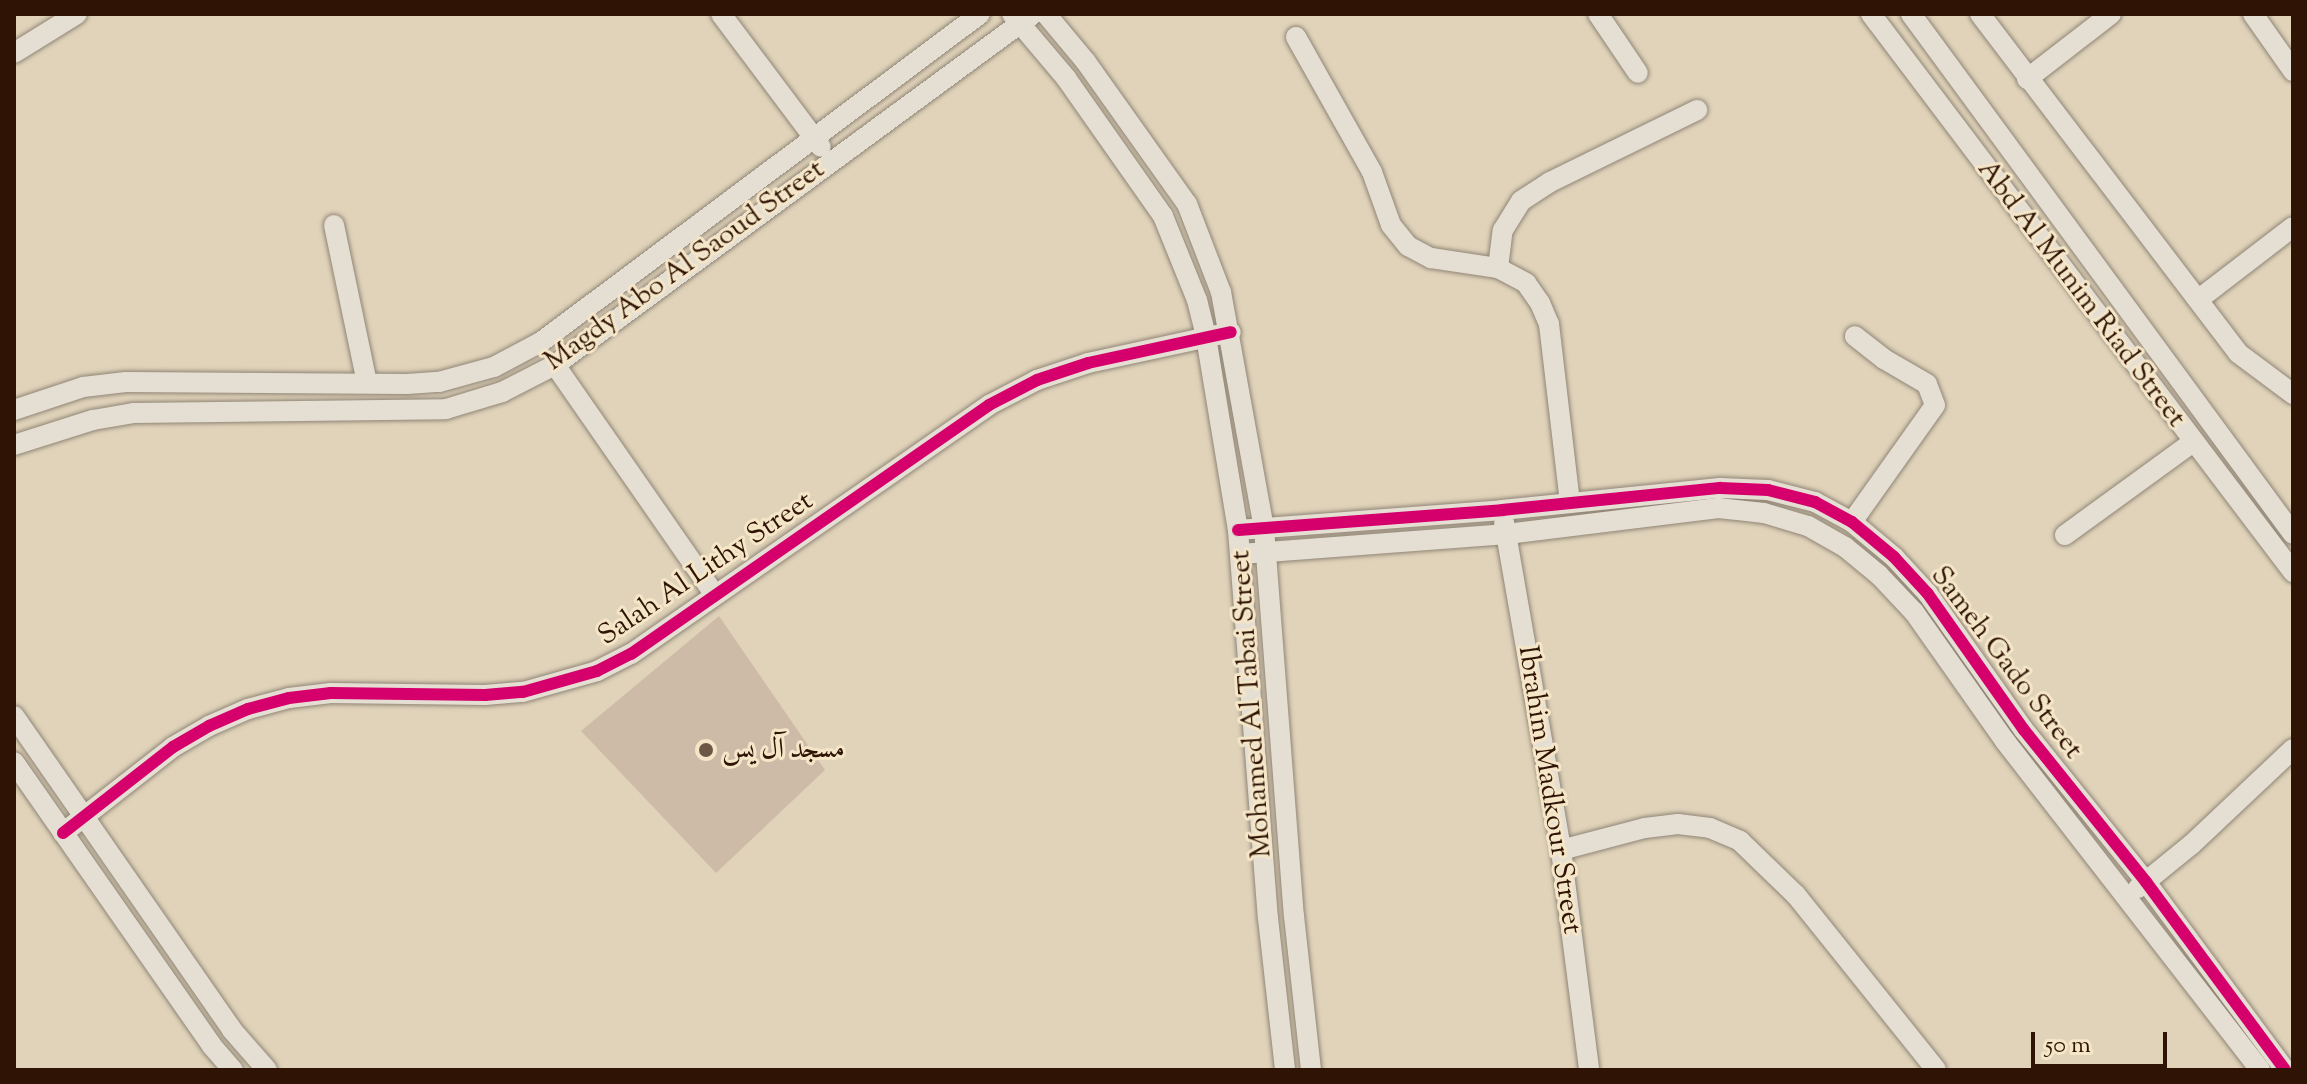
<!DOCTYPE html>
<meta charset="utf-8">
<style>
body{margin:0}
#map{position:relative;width:2307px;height:1084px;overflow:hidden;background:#e0d3ba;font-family:"Sorts Mill Goudy",Amiri,serif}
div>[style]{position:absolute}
.building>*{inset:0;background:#cdbba8}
.roads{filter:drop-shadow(0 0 2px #908576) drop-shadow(0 0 2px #908576)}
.minor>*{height:20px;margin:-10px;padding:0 10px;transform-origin:10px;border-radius:10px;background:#e5dfd3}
.cycleway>*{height:12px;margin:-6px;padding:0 6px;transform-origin:6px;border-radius:6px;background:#d6006c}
.dots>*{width:22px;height:22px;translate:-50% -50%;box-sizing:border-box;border:4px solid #f5e6c8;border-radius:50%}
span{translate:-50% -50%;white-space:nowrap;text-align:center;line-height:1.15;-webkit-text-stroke:6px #f5e6c8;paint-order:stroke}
.street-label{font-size:28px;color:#2f1406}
.poi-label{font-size:28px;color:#2f1406}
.left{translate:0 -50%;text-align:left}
.frame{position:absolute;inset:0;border:16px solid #2f1406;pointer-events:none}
.scale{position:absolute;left:2031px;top:1032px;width:136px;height:36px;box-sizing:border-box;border:4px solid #2f1406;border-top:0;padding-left:10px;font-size:24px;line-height:28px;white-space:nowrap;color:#2f1406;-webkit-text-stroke:6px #f5e6c8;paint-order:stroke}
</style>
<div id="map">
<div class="building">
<div style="clip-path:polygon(719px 616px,825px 770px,716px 873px,581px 731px)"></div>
</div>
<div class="roads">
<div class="minor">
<div style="left:721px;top:14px;width:166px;rotate:53.1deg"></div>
<div style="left:1012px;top:14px;width:84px;rotate:49.8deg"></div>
<div style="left:1066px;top:78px;width:169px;rotate:54.9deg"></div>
<div style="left:1163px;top:216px;width:91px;rotate:68deg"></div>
<div style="left:1197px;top:300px;width:38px;rotate:76deg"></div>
<div style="left:1206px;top:337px;width:196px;rotate:80.6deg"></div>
<div style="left:1238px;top:530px;width:389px;rotate:85.6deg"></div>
<div style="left:1268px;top:918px;width:153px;rotate:83.6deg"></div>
<div style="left:1046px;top:14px;width:62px;rotate:50.2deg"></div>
<div style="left:1086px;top:62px;width:174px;rotate:54.6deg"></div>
<div style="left:1187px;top:204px;width:94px;rotate:68.9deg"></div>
<div style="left:1221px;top:292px;width:240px;rotate:79.7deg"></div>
<div style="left:1264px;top:528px;width:389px;rotate:85.6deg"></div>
<div style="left:1294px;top:916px;width:155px;rotate:83.7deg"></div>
<div style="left:1598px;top:14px;width:71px;rotate:55.9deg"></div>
<div style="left:1871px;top:14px;width:700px;rotate:52.9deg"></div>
<div style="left:1911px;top:14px;width:645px;rotate:53.7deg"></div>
<div style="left:1980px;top:14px;width:426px;rotate:52.7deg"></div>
<div style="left:2238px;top:353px;width:69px;rotate:36.7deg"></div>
<div style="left:2253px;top:14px;width:70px;rotate:54.9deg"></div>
<div style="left:1296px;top:37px;width:155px;rotate:60.6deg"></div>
<div style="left:1372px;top:172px;width:56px;rotate:70.3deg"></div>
<div style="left:1391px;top:225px;width:27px;rotate:51deg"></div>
<div style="left:1408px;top:246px;width:26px;rotate:28deg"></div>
<div style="left:1431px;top:258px;width:68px;rotate:8.5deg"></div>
<div style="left:1498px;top:268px;width:32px;rotate:28deg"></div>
<div style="left:1526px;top:283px;width:24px;rotate:55deg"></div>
<div style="left:1540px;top:303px;width:23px;rotate:67deg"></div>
<div style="left:1549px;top:324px;width:180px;rotate:83.3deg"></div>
<div style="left:14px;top:53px;width:74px;rotate:-31.8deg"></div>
<div style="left:2027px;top:79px;width:106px;rotate:-37.7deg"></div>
<div style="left:334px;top:225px;width:161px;rotate:78.2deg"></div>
<div style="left:1498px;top:268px;width:38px;rotate:-83deg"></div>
<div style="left:1503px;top:230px;width:34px;rotate:-58deg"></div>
<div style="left:1521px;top:201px;width:35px;rotate:-33deg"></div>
<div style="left:1550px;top:182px;width:164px;rotate:-26.1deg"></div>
<div style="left:2199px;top:299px;width:118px;rotate:-37.5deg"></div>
<div style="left:555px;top:365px;width:279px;rotate:55.2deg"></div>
<div style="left:14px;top:410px;width:73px;rotate:-18.4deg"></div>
<div style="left:83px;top:387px;width:43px;rotate:-6.6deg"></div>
<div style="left:126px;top:382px;width:281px;rotate:0.4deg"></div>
<div style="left:407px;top:384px;width:32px;rotate:-4deg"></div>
<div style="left:439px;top:382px;width:57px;rotate:-15.3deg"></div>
<div style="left:494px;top:367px;width:53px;rotate:-28deg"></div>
<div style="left:541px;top:342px;width:548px;rotate:-36.77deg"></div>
<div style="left:14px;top:445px;width:83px;rotate:-17.6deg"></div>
<div style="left:93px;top:420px;width:42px;rotate:-9.7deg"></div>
<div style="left:134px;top:413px;width:312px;rotate:-0.7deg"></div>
<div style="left:446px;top:409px;width:59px;rotate:-16.9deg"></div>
<div style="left:502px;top:392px;width:59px;rotate:-27deg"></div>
<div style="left:555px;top:365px;width:593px;rotate:-36.29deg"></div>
<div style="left:1504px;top:522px;width:333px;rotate:80.1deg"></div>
<div style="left:1561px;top:850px;width:222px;rotate:82.7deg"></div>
<div style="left:1852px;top:522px;width:143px;rotate:-54.6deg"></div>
<div style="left:1935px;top:405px;width:22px;rotate:-111deg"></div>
<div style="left:1927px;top:384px;width:50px;rotate:-149.8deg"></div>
<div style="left:1884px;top:359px;width:37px;rotate:-142deg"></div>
<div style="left:1238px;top:530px;width:265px;rotate:-4.3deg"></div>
<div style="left:1502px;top:510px;width:219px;rotate:-5.8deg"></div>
<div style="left:1720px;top:488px;width:48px;rotate:2.4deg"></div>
<div style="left:1768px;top:490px;width:49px;rotate:14.3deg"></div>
<div style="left:1815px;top:502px;width:42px;rotate:28.4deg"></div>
<div style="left:1852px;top:522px;width:55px;rotate:39.8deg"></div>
<div style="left:1894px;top:557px;width:50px;rotate:47.4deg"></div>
<div style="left:1928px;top:594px;width:166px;rotate:54.8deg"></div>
<div style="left:2024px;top:730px;width:195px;rotate:51.2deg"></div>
<div style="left:2146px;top:882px;width:234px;rotate:53.5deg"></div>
<div style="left:2065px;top:535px;width:158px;rotate:-36deg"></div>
<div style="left:1241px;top:554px;width:267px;rotate:-4.3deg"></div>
<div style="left:1507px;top:534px;width:213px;rotate:-7deg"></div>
<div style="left:1718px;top:508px;width:46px;rotate:6.2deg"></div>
<div style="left:1764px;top:513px;width:46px;rotate:16.5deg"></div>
<div style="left:1808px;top:526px;width:43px;rotate:29.6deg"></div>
<div style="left:1845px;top:547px;width:44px;rotate:39.5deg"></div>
<div style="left:1879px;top:575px;width:51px;rotate:46.6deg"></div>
<div style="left:1914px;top:612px;width:158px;rotate:54.8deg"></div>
<div style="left:2005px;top:741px;width:416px;rotate:52.2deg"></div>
<div style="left:14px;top:716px;width:382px;rotate:55.2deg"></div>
<div style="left:232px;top:1030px;width:53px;rotate:48.8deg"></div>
<div style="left:14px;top:762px;width:346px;rotate:55.1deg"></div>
<div style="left:212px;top:1046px;width:32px;rotate:49deg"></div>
<div style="left:63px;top:833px;width:140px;rotate:-38deg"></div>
<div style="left:173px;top:747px;width:42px;rotate:-30.3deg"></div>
<div style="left:209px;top:726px;width:43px;rotate:-23.6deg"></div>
<div style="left:248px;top:709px;width:42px;rotate:-15deg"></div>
<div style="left:289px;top:698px;width:42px;rotate:-6.8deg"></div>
<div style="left:331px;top:693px;width:154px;rotate:0.7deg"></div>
<div style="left:485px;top:695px;width:38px;rotate:-5deg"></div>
<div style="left:523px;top:692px;width:77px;rotate:-15.8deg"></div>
<div style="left:597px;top:671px;width:38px;rotate:-27deg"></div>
<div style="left:631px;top:654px;width:436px;rotate:-34.8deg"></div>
<div style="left:989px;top:405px;width:54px;rotate:-27.5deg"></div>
<div style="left:1037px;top:380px;width:54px;rotate:-18.4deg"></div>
<div style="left:1088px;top:363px;width:146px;rotate:-12.2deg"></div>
<div style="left:1561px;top:850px;width:87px;rotate:-14.7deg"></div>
<div style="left:1645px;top:828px;width:33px;rotate:-7deg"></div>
<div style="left:1678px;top:824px;width:32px;rotate:7deg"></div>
<div style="left:1710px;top:828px;width:33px;rotate:23deg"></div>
<div style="left:1740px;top:841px;width:78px;rotate:44deg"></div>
<div style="left:1796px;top:895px;width:224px;rotate:51.3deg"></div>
<div style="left:2138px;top:888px;width:68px;rotate:-39.1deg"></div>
<div style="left:2191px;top:845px;width:140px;rotate:-43.3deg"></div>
</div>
</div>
<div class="cycleway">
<div style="left:1238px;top:530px;width:265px;rotate:-4.3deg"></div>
<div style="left:1502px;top:510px;width:219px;rotate:-5.8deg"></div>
<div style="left:1720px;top:488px;width:48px;rotate:2.4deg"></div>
<div style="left:1768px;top:490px;width:49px;rotate:14.3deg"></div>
<div style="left:1815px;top:502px;width:42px;rotate:28.4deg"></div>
<div style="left:1852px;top:522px;width:55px;rotate:39.8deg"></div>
<div style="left:1894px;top:557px;width:50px;rotate:47.4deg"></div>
<div style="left:1928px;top:594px;width:166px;rotate:54.8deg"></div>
<div style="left:2024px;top:730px;width:195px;rotate:51.2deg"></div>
<div style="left:2146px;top:882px;width:234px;rotate:53.5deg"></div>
<div style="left:63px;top:833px;width:140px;rotate:-38deg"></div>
<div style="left:173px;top:747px;width:42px;rotate:-30.3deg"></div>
<div style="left:209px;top:726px;width:43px;rotate:-23.6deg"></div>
<div style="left:248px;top:709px;width:42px;rotate:-15deg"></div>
<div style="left:289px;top:698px;width:42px;rotate:-6.8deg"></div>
<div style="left:331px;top:693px;width:154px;rotate:0.7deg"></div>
<div style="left:485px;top:695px;width:38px;rotate:-5deg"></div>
<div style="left:523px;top:692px;width:77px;rotate:-15.8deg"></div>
<div style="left:597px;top:671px;width:38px;rotate:-27deg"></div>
<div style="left:631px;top:654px;width:436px;rotate:-34.8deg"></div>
<div style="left:989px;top:405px;width:54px;rotate:-27.5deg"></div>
<div style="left:1037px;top:380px;width:54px;rotate:-18.4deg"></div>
<div style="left:1088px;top:363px;width:146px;rotate:-12.2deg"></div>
</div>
<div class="dots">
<div style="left:706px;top:750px;background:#6d5745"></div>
</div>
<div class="street-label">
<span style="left:685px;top:266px;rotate:-36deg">Magdy Abo Al Saoud Street</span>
<span style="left:2081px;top:294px;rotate:53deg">Abd Al Munim Riad Street</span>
<span style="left:706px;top:569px;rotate:-34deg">Salah Al Lithy Street</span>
<span style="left:2006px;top:663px;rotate:53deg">Sameh Gado Street</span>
<span style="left:1252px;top:704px;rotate:-94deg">Mohamed Al Tabai Street</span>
<span style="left:1549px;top:790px;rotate:81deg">Ibrahim Madkour Street</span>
</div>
<div class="poi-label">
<span class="left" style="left:722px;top:750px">مسجد آل يس</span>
</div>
<div class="frame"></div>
<div class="scale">50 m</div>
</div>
